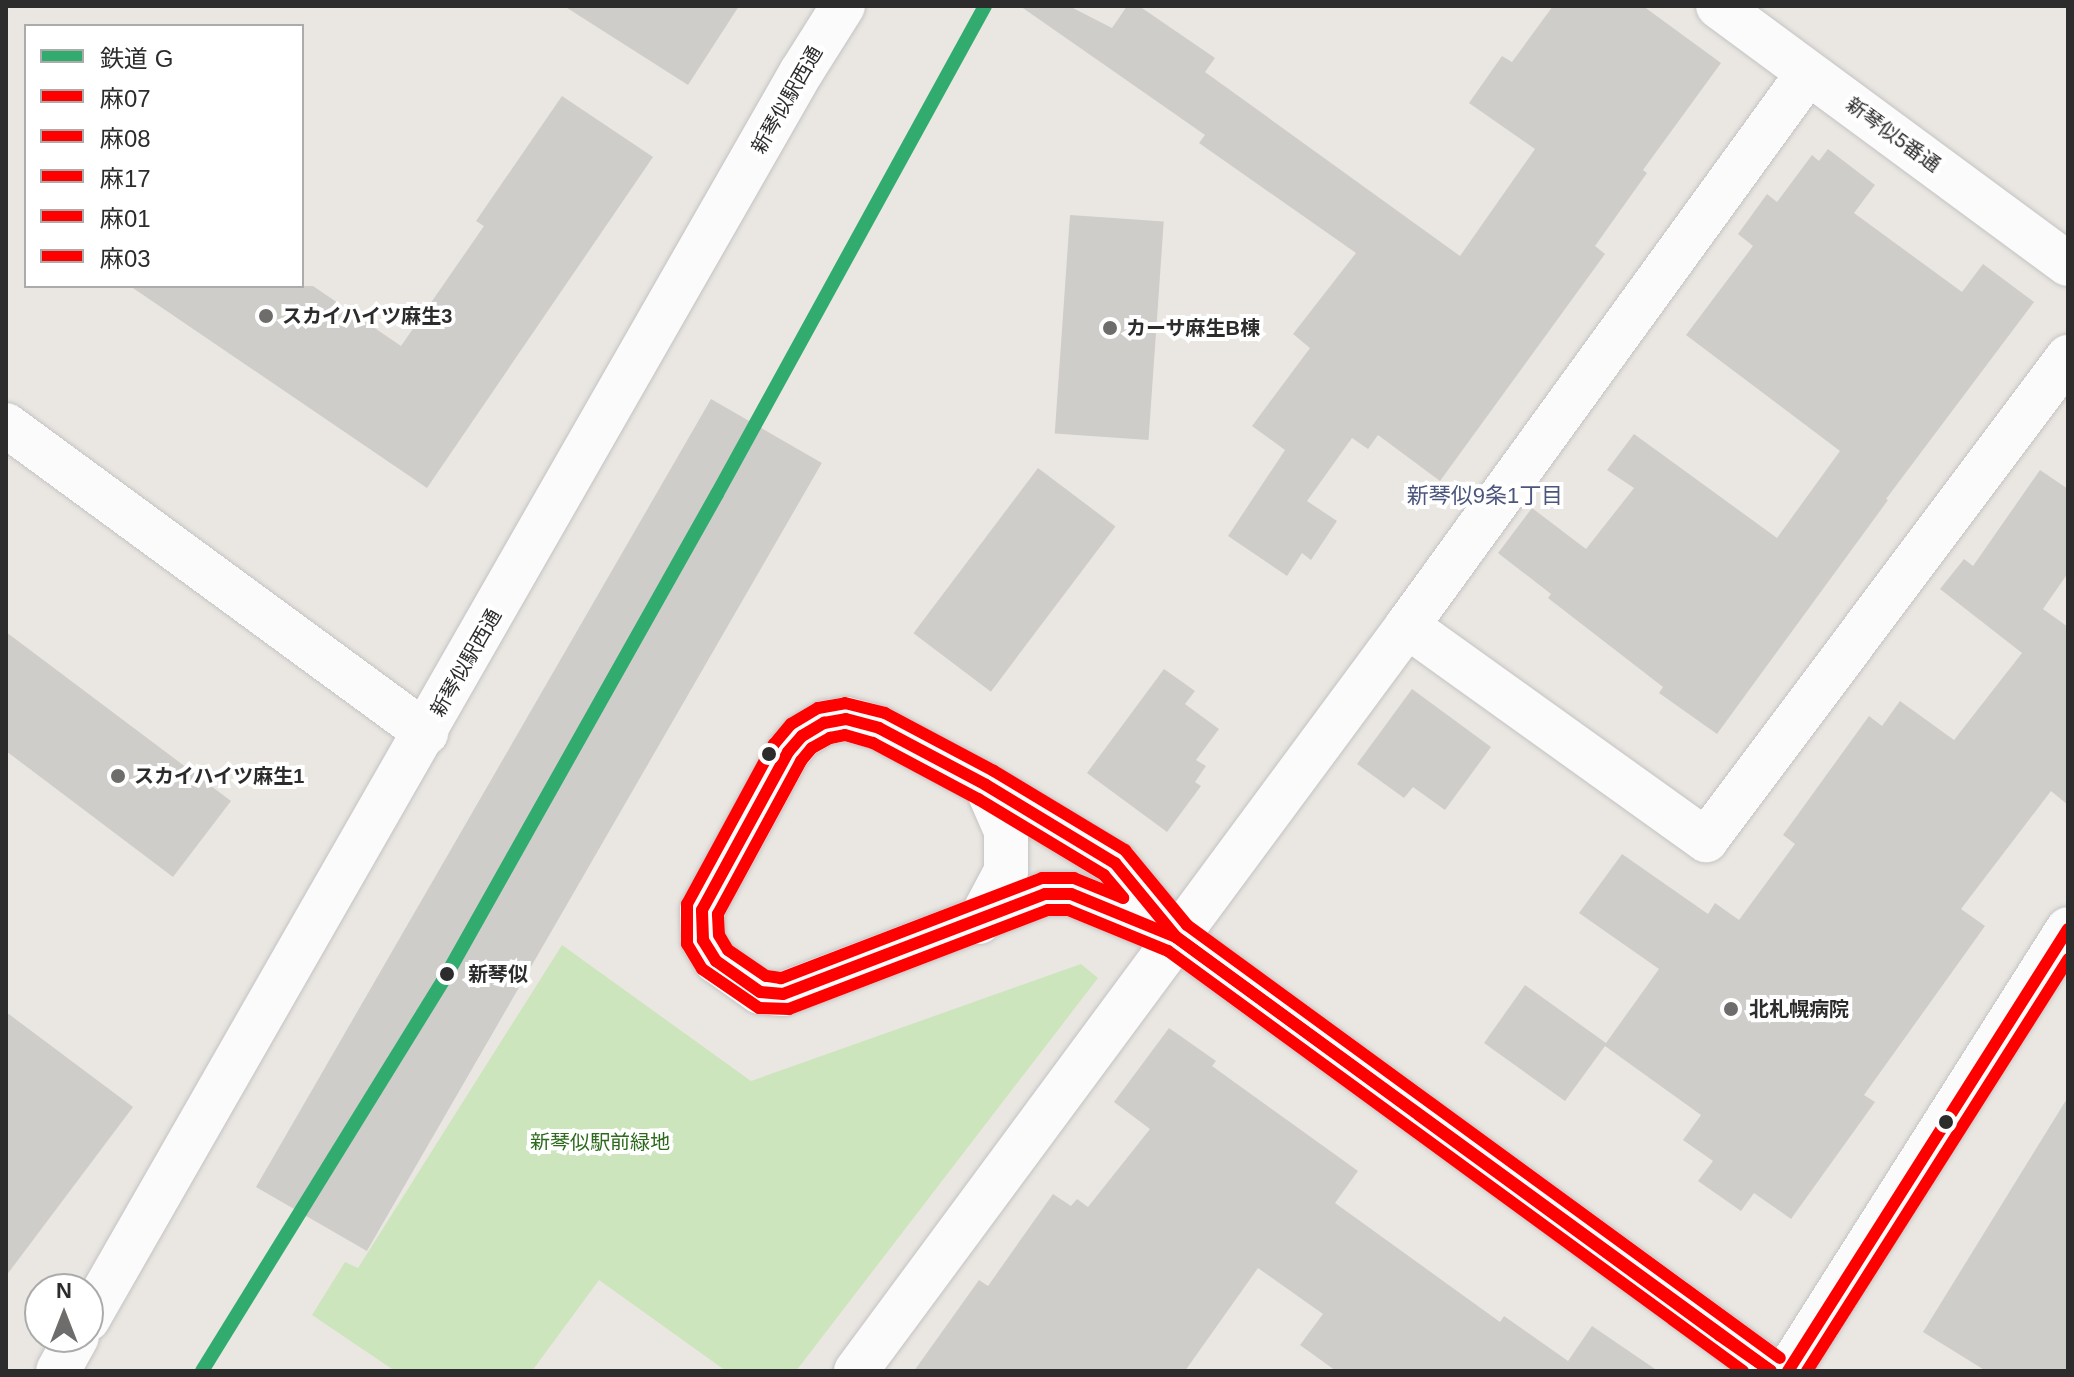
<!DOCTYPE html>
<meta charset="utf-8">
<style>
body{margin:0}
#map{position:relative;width:2074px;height:1377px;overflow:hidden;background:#eae7e2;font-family:Arial,"Noto Sans JP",sans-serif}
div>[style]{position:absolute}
.green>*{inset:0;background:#cde5bc}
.building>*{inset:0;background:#cfcdc9;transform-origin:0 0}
.roads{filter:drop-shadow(0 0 2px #c4c3c3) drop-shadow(0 0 2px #c4c3c3)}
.minor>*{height:44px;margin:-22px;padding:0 22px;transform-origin:22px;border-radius:22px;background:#fcfbfb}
.tertiary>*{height:44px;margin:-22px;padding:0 22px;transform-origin:22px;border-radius:22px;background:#fcfbfb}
.secondary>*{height:44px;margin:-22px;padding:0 22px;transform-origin:22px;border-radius:22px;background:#fcfbfb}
.bus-1>*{height:12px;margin:-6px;padding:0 6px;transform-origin:6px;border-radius:6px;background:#f00}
.bus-2>*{height:12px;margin:-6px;padding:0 6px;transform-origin:6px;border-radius:6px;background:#f00}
.bus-3>*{height:12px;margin:-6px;padding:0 6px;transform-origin:6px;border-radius:6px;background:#f00}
.bus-4>*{height:12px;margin:-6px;padding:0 6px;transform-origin:6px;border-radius:6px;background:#f00}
.bus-5>*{height:12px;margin:-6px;padding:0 6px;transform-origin:6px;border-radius:6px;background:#f00}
.rail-1>*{height:14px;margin:-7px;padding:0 7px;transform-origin:7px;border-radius:7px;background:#32ac6e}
.dots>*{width:22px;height:22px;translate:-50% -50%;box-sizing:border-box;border:4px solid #fff;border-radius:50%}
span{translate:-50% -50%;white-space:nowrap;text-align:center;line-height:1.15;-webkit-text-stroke:8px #fff;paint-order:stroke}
.street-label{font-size:20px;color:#2c2c2c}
.poi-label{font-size:20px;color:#2c2c2c;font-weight:700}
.left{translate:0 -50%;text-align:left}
.stop-label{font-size:20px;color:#2c2c2c;font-weight:700}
.park-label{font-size:20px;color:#2d6a1b}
.neighbourhood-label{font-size:22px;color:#4c567d}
.frame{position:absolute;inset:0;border:8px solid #2c2c2c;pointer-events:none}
.legend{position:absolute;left:24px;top:24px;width:280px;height:264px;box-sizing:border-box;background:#fff;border:2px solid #ababab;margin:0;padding:10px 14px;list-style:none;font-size:24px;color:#2c2c2c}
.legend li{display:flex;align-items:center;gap:16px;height:40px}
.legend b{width:40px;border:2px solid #ababab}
.north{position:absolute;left:24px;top:1273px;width:80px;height:80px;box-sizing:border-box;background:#fff;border:2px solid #ababab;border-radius:50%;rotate:0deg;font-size:22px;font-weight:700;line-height:32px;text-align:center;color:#2c2c2c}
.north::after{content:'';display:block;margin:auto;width:28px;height:36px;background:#6e6d6c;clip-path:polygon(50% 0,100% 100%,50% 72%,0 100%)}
</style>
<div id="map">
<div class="green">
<div style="clip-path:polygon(562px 945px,751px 1081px,1081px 964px,1098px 978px,796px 1371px,726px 1371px,599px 1280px,532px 1371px,395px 1371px,312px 1315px,345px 1262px,358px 1268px)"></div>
</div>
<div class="building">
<div style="clip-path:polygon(564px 6px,739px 6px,688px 85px)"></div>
<div style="clip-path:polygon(1020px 6px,1069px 6px,1112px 28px,1127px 6px,1139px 6px,1215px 58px,1205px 72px,1460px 256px,1535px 149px,1469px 103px,1502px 56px,1512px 62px,1553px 6px,1643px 6px,1721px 63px,1643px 170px,1647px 173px,1595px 246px,1605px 254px,1440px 481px,1378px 435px,1368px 449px,1352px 438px,1307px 501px,1337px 521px,1311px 560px,1302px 553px,1287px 576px,1228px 536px,1285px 450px,1252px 426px,1310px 348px,1293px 334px,1356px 253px,1199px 143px,1205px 135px)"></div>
<div style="clip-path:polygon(562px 96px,653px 157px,427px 488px,130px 286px,313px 286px,401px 346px,484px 226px,476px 221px)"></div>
<div style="clip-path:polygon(1828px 149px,1875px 185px,1854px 213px,1962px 292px,1983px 264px,2034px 302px,1886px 499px,1888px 500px,1717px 734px,1659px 693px,1663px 687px,1548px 598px,1551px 594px,1498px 553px,1532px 508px,1586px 549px,1634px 488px,1607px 470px,1634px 434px,1777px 538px,1840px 451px,1686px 335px,1753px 246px,1738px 234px,1767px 194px,1777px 202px,1812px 155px,1819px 161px)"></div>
<div style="left:1070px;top:215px;width:94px;height:219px;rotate:4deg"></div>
<div style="left:711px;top:399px;width:128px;height:910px;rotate:30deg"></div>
<div style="left:1038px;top:468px;width:97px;height:207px;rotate:37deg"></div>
<div style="clip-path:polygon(2040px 470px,2068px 489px,2068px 573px,2043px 609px,2068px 627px,2068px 805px,2051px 791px,1961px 909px,1985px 926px,1864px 1095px,1875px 1102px,1791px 1219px,1754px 1193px,1741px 1211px,1698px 1181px,1713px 1161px,1683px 1140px,1701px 1115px,1605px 1046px,1565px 1101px,1484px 1043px,1525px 985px,1606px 1043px,1659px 969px,1579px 913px,1622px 854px,1708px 914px,1715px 903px,1739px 920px,1795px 844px,1783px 835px,1869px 716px,1882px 726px,1900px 701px,1954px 740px,2022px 653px,1940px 589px,1964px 559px,1973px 566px)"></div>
<div style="clip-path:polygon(6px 632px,231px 801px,173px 877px,6px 751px)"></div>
<div style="clip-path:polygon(1164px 669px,1195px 691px,1185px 704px,1219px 729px,1196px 760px,1206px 766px,1195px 782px,1201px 786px,1167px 832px,1087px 773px)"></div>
<div style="clip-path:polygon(1412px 689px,1491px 747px,1445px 810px,1413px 787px,1404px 798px,1357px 764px)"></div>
<div style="clip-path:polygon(6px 1012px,133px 1107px,6px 1276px)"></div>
<div style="clip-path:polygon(1169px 1028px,1216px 1061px,1212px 1066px,1358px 1171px,1335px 1203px,1500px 1322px,1504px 1316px,1568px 1361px,1592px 1326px,1658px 1371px,1336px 1371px,1300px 1345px,1323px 1314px,1258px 1268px,1185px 1371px,914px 1371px,979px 1280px,988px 1286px,1053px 1194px,1071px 1206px,1077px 1199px,1088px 1207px,1150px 1129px,1114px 1102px)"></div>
<div style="clip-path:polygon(2068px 1097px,2068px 1371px,1986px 1371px,1923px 1332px)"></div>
</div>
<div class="roads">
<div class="minor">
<div style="left:1718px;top:6px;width:435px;rotate:36.4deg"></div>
<div style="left:6px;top:425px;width:521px;rotate:36.25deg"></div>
<div style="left:1407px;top:626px;width:368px;rotate:35.6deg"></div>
<div style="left:1706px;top:840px;width:604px;rotate:-53.15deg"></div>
<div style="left:846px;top:719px;width:34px;rotate:15deg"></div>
<div style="left:879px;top:728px;width:121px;rotate:28deg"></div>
<div style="left:986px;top:785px;width:151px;rotate:31.2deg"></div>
<div style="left:1115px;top:863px;width:96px;rotate:50.5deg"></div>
<div style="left:1176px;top:937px;width:113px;rotate:-157.7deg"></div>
<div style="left:1071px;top:894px;width:26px;rotate:180deg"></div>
<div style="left:1045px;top:894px;width:280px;rotate:159.1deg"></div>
<div style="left:783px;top:994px;width:23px;rotate:-175deg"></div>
<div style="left:760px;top:992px;width:54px;rotate:-144.8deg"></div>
<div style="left:716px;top:961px;width:25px;rotate:-122deg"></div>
<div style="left:703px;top:940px;width:30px;rotate:-92deg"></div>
<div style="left:702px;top:910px;width:180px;rotate:-61.4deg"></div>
<div style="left:788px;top:752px;width:21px;rotate:-49deg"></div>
<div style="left:802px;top:736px;width:26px;rotate:-31deg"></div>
<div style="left:824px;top:723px;width:22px;rotate:-10deg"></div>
<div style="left:979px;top:922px;width:58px;rotate:-62.1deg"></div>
<div style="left:1006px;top:871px;width:40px;rotate:-90deg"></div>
<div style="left:1006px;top:831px;width:50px;rotate:-113.5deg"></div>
<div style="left:88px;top:1319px;width:1438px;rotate:-60.23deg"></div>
<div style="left:802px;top:71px;width:77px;rotate:-57.8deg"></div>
<div style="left:58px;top:1371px;width:39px;rotate:-61deg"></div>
<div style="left:856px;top:1371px;width:927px;rotate:-53.51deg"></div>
<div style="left:1407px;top:626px;width:683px;rotate:-54.05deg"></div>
</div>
<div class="tertiary">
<div style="left:1176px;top:937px;width:736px;rotate:36.11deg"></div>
</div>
<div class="secondary">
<div style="left:1788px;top:1371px;width:523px;rotate:-57.65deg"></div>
</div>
</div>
<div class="bus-1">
<div style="left:846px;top:719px;width:34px;rotate:15deg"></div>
<div style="left:879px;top:728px;width:121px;rotate:28deg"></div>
<div style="left:986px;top:785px;width:151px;rotate:31.2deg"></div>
<div style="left:1115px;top:863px;width:96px;rotate:50.5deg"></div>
<div style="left:1176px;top:937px;width:113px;rotate:-157.7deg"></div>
<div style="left:1071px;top:894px;width:26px;rotate:180deg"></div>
<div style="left:1045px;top:894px;width:280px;rotate:159.1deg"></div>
<div style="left:783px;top:994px;width:23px;rotate:-175deg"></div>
<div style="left:760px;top:992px;width:54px;rotate:-144.8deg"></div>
<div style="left:716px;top:961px;width:25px;rotate:-122deg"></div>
<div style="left:703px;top:940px;width:30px;rotate:-92deg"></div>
<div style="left:702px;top:910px;width:180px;rotate:-61.4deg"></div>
<div style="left:788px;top:752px;width:21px;rotate:-49deg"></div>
<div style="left:802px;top:736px;width:26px;rotate:-31deg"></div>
<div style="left:824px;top:723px;width:22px;rotate:-10deg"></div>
<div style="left:1176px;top:937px;width:736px;rotate:36.11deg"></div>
<div style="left:1771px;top:1371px;width:63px;rotate:-145.3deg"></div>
<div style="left:1719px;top:1335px;width:673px;rotate:-143.76deg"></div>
</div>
<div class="bus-2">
<div style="left:1743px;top:1371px;width:712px;rotate:-143.85deg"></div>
<div style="left:1168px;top:951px;width:108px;rotate:-157.7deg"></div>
<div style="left:1068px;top:910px;width:20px;rotate:180deg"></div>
<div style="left:1048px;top:910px;width:277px;rotate:159.1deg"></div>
<div style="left:789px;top:1009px;width:30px;rotate:-178deg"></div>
<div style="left:759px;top:1008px;width:69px;rotate:-145.6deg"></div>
<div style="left:702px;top:969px;width:29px;rotate:-121deg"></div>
<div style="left:687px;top:944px;width:40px;rotate:-90deg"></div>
<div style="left:687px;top:904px;width:182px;rotate:-61.5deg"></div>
<div style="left:774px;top:744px;width:26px;rotate:-50deg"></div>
<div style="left:791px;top:724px;width:31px;rotate:-31deg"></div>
<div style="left:818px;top:708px;width:27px;rotate:-10deg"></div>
<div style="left:845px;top:703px;width:41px;rotate:14deg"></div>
<div style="left:885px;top:713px;width:123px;rotate:28deg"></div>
<div style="left:994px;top:771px;width:153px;rotate:31.1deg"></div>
<div style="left:1125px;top:850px;width:97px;rotate:50.4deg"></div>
<div style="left:1187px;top:925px;width:734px;rotate:36.14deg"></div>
</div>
<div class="bus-3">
<div style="left:845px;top:735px;width:29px;rotate:16deg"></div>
<div style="left:873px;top:743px;width:119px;rotate:28.1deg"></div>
<div style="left:978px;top:799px;width:147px;rotate:31.1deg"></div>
<div style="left:1104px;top:875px;width:30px;rotate:50deg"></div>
<div style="left:1123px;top:898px;width:53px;rotate:-157.8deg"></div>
<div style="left:1074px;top:878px;width:32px;rotate:180deg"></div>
<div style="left:1042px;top:878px;width:280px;rotate:159deg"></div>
<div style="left:781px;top:978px;width:15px;rotate:-172deg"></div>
<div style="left:766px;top:976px;width:46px;rotate:-145.6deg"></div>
<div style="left:728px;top:950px;width:17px;rotate:-121deg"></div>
<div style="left:719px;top:935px;width:21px;rotate:-93deg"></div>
<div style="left:718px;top:914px;width:174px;rotate:-61.5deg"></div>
<div style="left:801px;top:761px;width:17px;rotate:-50deg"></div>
<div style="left:812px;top:748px;width:21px;rotate:-29deg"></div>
<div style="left:830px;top:738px;width:15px;rotate:-11deg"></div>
</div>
<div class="bus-4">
<div style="left:1788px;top:1371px;width:523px;rotate:-57.65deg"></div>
</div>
<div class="bus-5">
<div style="left:1807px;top:1371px;width:488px;rotate:-57.6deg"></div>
</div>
<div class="rail-1">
<div style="left:202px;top:1371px;width:467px;rotate:-58.3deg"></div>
<div style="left:447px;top:974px;width:551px;rotate:-60.64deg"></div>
<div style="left:717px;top:494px;width:557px;rotate:-61.23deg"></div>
</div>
<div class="dots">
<div style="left:266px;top:316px;background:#6e6d6c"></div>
<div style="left:1110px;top:328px;background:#6e6d6c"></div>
<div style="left:769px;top:754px;background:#2c2c2c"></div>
<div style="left:118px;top:776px;background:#6e6d6c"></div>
<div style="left:447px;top:974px;background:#2c2c2c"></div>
<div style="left:1731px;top:1009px;background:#6e6d6c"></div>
<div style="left:1946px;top:1122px;background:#2c2c2c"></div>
</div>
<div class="street-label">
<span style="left:787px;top:100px;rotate:-60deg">新琴似駅西通</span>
<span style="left:1893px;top:135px;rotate:36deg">新琴似5番通</span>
<span style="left:466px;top:663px;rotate:-60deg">新琴似駅西通</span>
</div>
<div class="poi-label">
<span class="left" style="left:282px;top:316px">スカイハイツ麻生3</span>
<span class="left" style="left:1126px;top:328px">カーサ麻生B棟</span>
<span class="left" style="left:134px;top:776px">スカイハイツ麻生1</span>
<span class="left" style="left:1749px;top:1009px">北札幌病院</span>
</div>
<div class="stop-label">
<span class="left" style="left:468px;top:974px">新琴似</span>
</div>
<div class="park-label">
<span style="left:600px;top:1142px">新琴似駅前緑地</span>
</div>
<div class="neighbourhood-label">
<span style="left:1485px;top:496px">新琴似9条1丁目</span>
</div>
<div class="frame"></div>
<ul class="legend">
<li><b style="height:10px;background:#32ac6e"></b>鉄道 G</li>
<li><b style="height:10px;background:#f00"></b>麻07</li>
<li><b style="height:10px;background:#f00"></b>麻08</li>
<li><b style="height:10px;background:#f00"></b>麻17</li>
<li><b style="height:10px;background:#f00"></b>麻01</li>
<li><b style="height:10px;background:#f00"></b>麻03</li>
</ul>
<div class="north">N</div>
</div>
